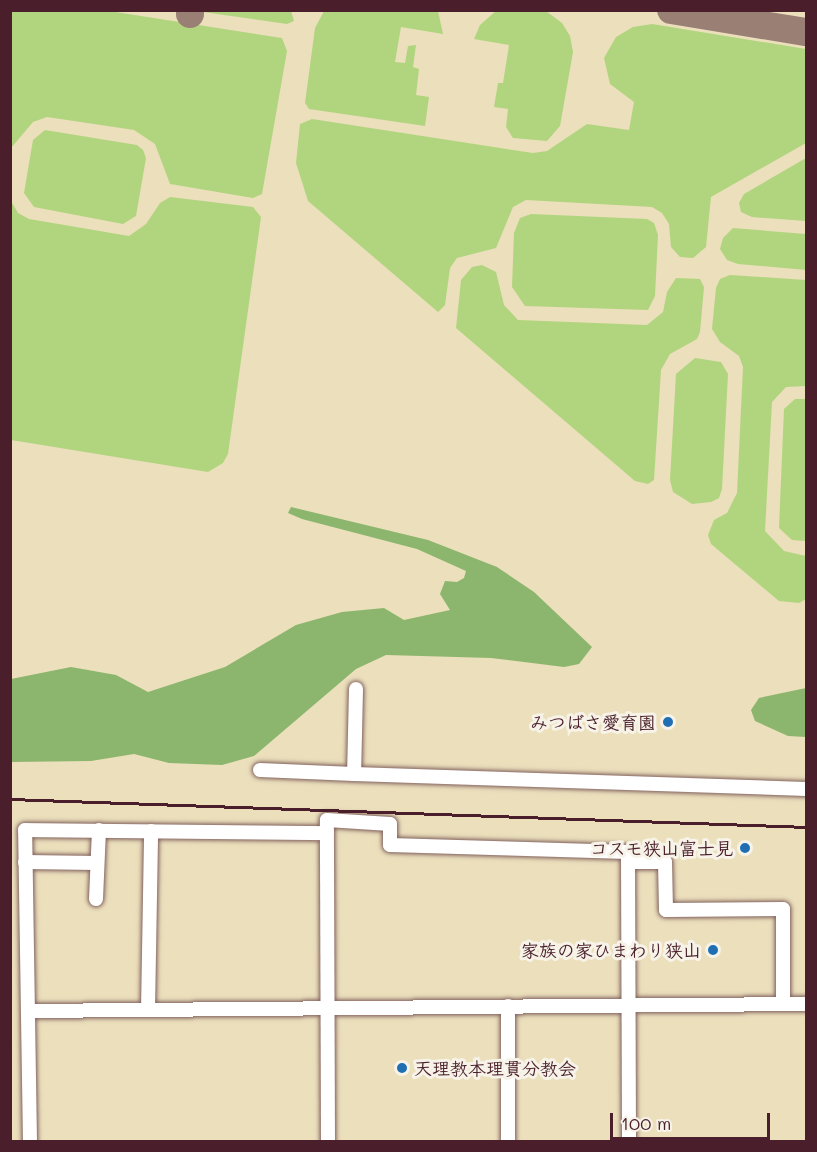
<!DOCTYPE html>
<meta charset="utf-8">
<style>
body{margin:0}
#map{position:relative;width:817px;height:1152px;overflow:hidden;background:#ebdfbc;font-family:Mali,"Klee One",sans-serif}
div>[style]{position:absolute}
.green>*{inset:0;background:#b1d57e}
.forest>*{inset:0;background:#8cb66d}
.taxiway>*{height:28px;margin:-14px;padding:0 14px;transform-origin:14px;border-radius:14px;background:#9a7f74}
.roads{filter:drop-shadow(0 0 2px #82625e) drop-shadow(0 0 2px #82625e)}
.street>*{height:14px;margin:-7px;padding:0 7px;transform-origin:7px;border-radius:7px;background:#fff}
.rail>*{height:3px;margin:-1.5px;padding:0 1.5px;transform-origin:1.5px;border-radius:1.5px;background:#4a1f2b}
.dots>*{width:16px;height:16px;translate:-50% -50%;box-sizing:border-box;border:3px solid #f7f3e8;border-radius:50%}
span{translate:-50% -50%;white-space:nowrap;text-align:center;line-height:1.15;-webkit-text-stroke:6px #f7f3e8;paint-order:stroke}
.poi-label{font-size:18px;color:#4a1f2b;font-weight:700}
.right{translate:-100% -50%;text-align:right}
.left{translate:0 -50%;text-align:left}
.frame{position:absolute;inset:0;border:12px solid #4a1f2b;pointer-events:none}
.scale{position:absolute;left:610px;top:1113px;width:160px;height:27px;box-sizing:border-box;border:3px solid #4a1f2b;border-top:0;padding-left:8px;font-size:18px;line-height:21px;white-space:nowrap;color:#4a1f2b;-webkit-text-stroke:4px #f7f3e8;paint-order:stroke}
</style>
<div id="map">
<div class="green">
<div style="clip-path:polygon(11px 10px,109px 11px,282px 38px,287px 51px,262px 194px,253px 198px,170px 184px,155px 144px,134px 130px,47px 117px,33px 122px,11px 148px)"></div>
<div style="clip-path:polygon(497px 10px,546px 11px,562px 23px,570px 36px,573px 52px,560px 126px,547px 141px,513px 138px,506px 127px,508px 109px,494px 107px,498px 83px,503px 83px,509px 45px,474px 39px,480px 25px)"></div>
<div style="clip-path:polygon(196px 11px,291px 11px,294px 21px,287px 24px)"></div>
<div style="clip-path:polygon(324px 11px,438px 11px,443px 34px,401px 27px,395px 62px,405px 63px,408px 46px,416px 45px,413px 67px,419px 69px,416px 95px,429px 97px,425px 126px,309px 109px,305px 103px,315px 28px)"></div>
<div style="clip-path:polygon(652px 24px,806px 49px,806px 143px,711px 197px,706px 247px,693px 258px,680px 257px,671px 247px,669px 224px,662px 213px,652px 207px,526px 200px,513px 207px,496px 248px,457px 258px,450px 268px,445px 305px,438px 312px,308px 201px,296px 163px,300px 124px,312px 119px,533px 153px,547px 151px,587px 124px,629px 130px,634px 102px,610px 84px,604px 58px,616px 37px,633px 27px)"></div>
<div style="clip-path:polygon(45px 130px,137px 145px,143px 150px,146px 158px,136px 216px,123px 224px,34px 207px,24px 193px,33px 140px)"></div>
<div style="clip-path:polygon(806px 158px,806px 221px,752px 217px,741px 212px,739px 203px,744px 194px)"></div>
<div style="clip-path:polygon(170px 197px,253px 207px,261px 217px,228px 454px,223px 463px,208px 472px,11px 440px,11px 201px,18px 213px,29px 219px,129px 236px,146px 224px,160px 203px)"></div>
<div style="clip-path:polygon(531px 214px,647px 219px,654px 223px,658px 235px,655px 296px,648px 310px,525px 306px,512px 287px,514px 233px,520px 218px)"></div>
<div style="clip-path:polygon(733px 228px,806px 234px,806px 270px,738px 264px,727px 260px,720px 249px,723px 238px)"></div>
<div style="clip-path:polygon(482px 265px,496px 272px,504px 305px,518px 320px,647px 325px,663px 312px,667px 292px,676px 278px,700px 279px,704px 287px,700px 332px,697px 339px,670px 354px,661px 370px,654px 480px,648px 484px,635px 481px,456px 328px,461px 280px,472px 267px)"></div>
<div style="clip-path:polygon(730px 275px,806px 280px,806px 386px,786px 387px,772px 402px,765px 531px,784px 551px,806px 556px,806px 599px,799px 603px,779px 601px,711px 544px,708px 535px,714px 520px,727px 513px,737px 493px,743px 367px,739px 356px,720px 342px,712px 329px,716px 288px,720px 279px)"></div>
<div style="clip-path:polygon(695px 358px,721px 362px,728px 374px,722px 489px,719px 498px,711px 502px,692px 504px,673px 492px,670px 480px,676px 374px)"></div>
<div style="clip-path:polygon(795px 399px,806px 399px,806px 541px,792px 540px,779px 528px,784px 409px)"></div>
</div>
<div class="forest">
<div style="clip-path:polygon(291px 507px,428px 540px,497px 567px,534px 592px,592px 647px,579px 664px,564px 667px,491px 658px,386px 655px,356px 669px,254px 756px,222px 765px,169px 763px,134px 754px,91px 761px,11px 762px,11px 679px,71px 667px,116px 675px,148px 692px,225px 667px,296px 625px,342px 612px,384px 608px,404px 620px,450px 610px,440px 594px,445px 581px,457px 582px,464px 578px,466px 571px,417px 549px,302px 519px,288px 513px)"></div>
<div style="clip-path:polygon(806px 688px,806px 737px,788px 736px,755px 721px,751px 710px,759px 698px)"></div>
</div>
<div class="taxiway">
<div style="left:671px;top:10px;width:137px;rotate:9.3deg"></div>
<div style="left:190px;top:14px;width:4px;rotate:-90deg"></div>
</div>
<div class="roads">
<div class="street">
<div style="left:356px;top:689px;width:85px;rotate:91.3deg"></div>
<div style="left:354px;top:774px;width:452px;rotate:1.9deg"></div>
<div style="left:260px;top:770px;width:94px;rotate:2.4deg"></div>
<div style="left:25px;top:862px;width:72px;rotate:0.8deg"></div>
<div style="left:628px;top:862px;width:37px"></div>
<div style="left:665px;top:862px;width:48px;rotate:88.8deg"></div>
<div style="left:666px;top:910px;width:117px;rotate:-0.5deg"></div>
<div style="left:783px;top:909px;width:95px;rotate:90deg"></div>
<div style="left:96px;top:899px;width:69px;rotate:-87.5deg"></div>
<div style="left:148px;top:1010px;width:179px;rotate:-89deg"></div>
<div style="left:28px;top:1011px;width:778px;rotate:-0.52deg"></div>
<div style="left:30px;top:1142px;width:312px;rotate:-90.9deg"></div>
<div style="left:25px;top:830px;width:302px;rotate:0.6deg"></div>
<div style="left:328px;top:1142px;width:322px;rotate:-90.2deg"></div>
<div style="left:327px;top:820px;width:63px;rotate:3.6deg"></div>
<div style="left:390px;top:824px;width:21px;rotate:90deg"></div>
<div style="left:390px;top:845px;width:238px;rotate:1.7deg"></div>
<div style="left:628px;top:852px;width:290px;rotate:89.8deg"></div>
<div style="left:508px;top:1142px;width:136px;rotate:-90deg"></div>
</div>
</div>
<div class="rail">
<div style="left:10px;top:799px;width:796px;rotate:2.01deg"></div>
</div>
<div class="dots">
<div style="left:668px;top:722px;background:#1f6fb2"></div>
<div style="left:745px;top:848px;background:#1f6fb2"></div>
<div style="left:713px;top:950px;background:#1f6fb2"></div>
<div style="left:402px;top:1068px;background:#1f6fb2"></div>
</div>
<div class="poi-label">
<span class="right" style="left:656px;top:722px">みつばさ愛育園</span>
<span class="right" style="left:733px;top:848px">コスモ狭山富士見</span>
<span class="right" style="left:701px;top:950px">家族の家ひまわり狭山</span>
<span class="left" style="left:414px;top:1068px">天理教本理貫分教会</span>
</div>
<div class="frame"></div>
<div class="scale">100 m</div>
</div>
